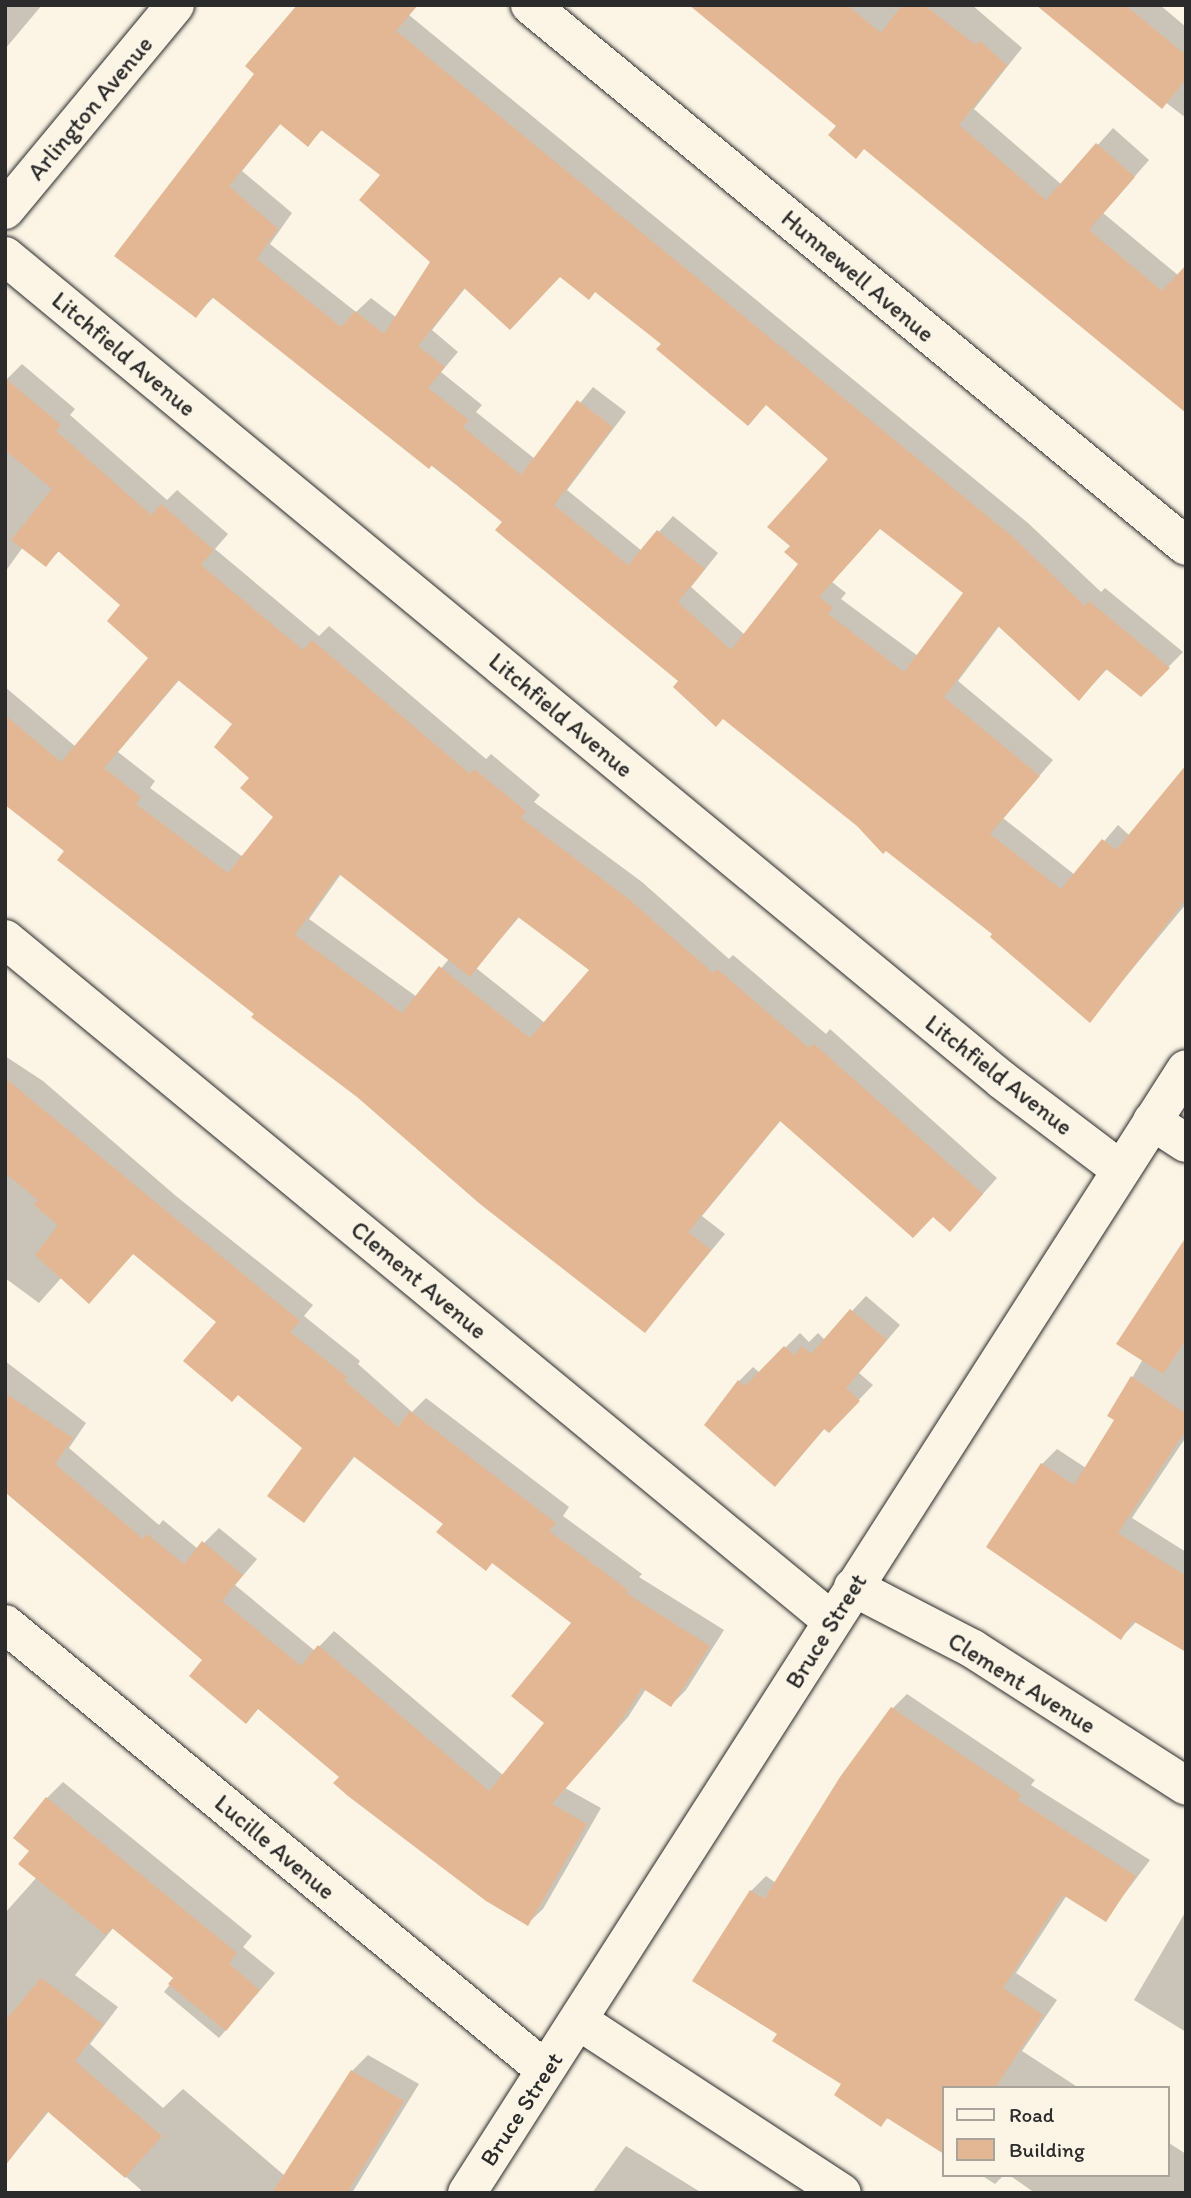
<!DOCTYPE html>
<style>
body{margin:0}
#map{position:relative;width:1191px;height:2198px;overflow:hidden;background:#fcf5e5;font-family:Itim,sans-serif}
div>[style]{position:absolute}
.shadow>*{inset:0;background:#0003}
.building>*{inset:0;background:#e3b794}
.roads{filter:drop-shadow(0 0 2px #2b2b2b) drop-shadow(0 0 2px #2b2b2b)}
.street>*{height:38px;margin:-19px;padding:0 19px;transform-origin:19px;border-radius:19px;background:#fcf5e5}
span{translate:-50% -50%;white-space:nowrap;text-align:center;line-height:1.15;-webkit-text-stroke:5px #fcf5e5;paint-order:stroke}
.street-label{font-size:24px;color:#2b2b2b}
.frame{position:absolute;inset:0;border:7px solid #2b2b2b;pointer-events:none}
.legend{position:absolute;left:942px;top:2086px;width:228px;height:91px;box-sizing:border-box;background:#fcf5e5;border:2px solid #a8a49b;margin:0;padding:9px 12px;list-style:none;font-size:21px;color:#2b2b2b}
.legend li{display:flex;align-items:center;gap:14px;height:35px}
.legend b{width:35px;border:2px solid #a8a49b}
</style>
<div id="map">
<div class="shadow">
<div style="clip-path:polygon(5px 5px,42px 5px,5px 49px)"></div>
<div style="clip-path:polygon(694px 5px,972px 5px,1022px 48px,974px 109px,1062px 185px,1113px 128px,1149px 160px,1103px 213px,1179px 276px,1186px 411px)"></div>
<div style="clip-path:polygon(1039px 5px,1160px 5px,1186px 27px,1186px 118px)"></div>
<div style="clip-path:polygon(evenodd,409px 15px,1028px 523px,1101px 592px,1105px 588px,1183px 652px,1141px 695px,1108px 668px,1079px 699px,1000px 625px,958px 681px,1053px 760px,1003px 818px,1075px 875px,1118px 825px,1130px 836px,1186px 768px,1186px 904px,1090px 1020px,994px 934px,681px 681px,504px 522px,214px 297px,196px 315px,116px 255px,409px 15px,281px 123px,307px 145px,323px 129px,382px 174px,432px 262px,397px 318px,371px 298px,356px 312px,270px 244px,292px 213px,242px 171px,281px 123px,409px 15px,560px 275px,596px 290px,663px 343px,767px 404px,831px 459px,793px 546px,800px 564px,745px 635px,691px 587px,718px 553px,673px 516px,642px 551px,567px 490px,626px 412px,593px 387px,535px 459px,476px 412px,482px 405px,441px 372px,458px 352px,432px 330px,466px 287px,560px 275px,409px 15px,881px 527px,966px 593px,918px 656px,841px 599px,846px 593px,832px 582px,881px 527px)"></div>
<div style="clip-path:polygon(evenodd,22px 364px,75px 409px,70px 415px,167px 500px,177px 490px,228px 534px,215px 549px,319px 636px,329px 626px,486px 759px,491px 754px,540px 795px,534px 802px,642px 882px,729px 959px,733px 955px,826px 1034px,830px 1029px,997px 1178px,965px 1214px,933px 1215px,781px 1120px,702px 1216px,725px 1234px,645px 1331px,5px 802px,5px 687px,76px 747px,151px 658px,123px 605px,60px 550px,46px 565px,23px 547px,5px 572px,5px 381px,22px 364px,180px 679px,234px 724px,251px 778px,275px 816px,243px 857px,150px 788px,155px 781px,118px 752px,180px 679px,22px 364px,341px 874px,449px 959px,417px 997px,309px 919px,341px 874px,22px 364px,520px 916px,592px 970px,545px 1023px,476px 968px,520px 916px)"></div>
<div style="clip-path:polygon(5px 1056px,43px 1081px,176px 1196px,313px 1305px,304px 1316px,360px 1361px,358px 1364px,412px 1412px,426px 1398px,569px 1507px,563px 1516px,642px 1574px,639px 1577px,724px 1630px,686px 1690px,671px 1705px,646px 1689px,628px 1717px,565px 1788px,601px 1808px,543px 1909px,528px 1923px,259px 1708px,246px 1722px,205px 1660px,5px 1492px,5px 1361px,86px 1423px,69px 1448px,159px 1525px,163px 1520px,198px 1549px,219px 1528px,257px 1559px,235px 1585px,315px 1651px,334px 1631px,504px 1776px,547px 1723px,574px 1622px,355px 1456px,304px 1521px,304px 1447px,219px 1321px,134px 1253px,89px 1302px,62px 1277px,39px 1303px,5px 1278px)"></div>
<div style="clip-path:polygon(1186px 1248px,1186px 1437px,1132px 1518px,1186px 1552px,1186px 1650px,1137px 1621px,1121px 1638px,1042px 1464px,1057px 1449px,1086px 1468px,1116px 1420px,1110px 1416px,1143px 1359px)"></div>
<div style="clip-path:polygon(866px 1296px,900px 1325px,859px 1373px,873px 1385px,829px 1431px,825px 1428px,789px 1470px,739px 1381px,753px 1367px,760px 1373px,800px 1333px,809px 1342px,818px 1333px,825px 1340px)"></div>
<div style="clip-path:polygon(907px 1694px,1035px 1780px,1031px 1785px,1150px 1860px,1105px 1920px,1067px 1895px,1016px 1973px,1057px 2000px,1022px 2051px,1079px 2088px,944px 2088px,944px 2152px,889px 2117px,880px 2125px,844px 2084px,779px 2033px,751px 1891px,766px 1876px,776px 1883px,892px 1709px)"></div>
<div style="clip-path:polygon(63px 1782px,252px 1936px,243px 1947px,275px 1973px,219px 2038px,164px 1992px,175px 1978px,114px 1927px,75px 1975px,118px 2007px,90px 2044px,163px 2108px,183px 2089px,285px 2176px,352px 2071px,368px 2055px,419px 2084px,352px 2193px,138px 2193px,141px 2190px,50px 2110px,5px 2165px,5px 1913px,37px 1877px,32px 1850px,47px 1798px)"></div>
<div style="clip-path:polygon(1186px 1911px,1186px 2032px,1134px 2000px)"></div>
<div style="clip-path:polygon(1169px 2143px,1186px 2154px,1186px 2193px,1035px 2193px,1009px 2175px,1168px 2175px)"></div>
<div style="clip-path:polygon(626px 2146px,702px 2193px,592px 2193px)"></div>
<div style="clip-path:polygon(981px 2175px,1004px 2175px,995px 2184px)"></div>
</div>
<div class="building">
<div style="clip-path:polygon(evenodd,297px 5px,418px 5px,396px 31px,1014px 538px,1085px 606px,1089px 601px,1170px 668px,1141px 697px,1106px 669px,1079px 701px,998px 626px,944px 697px,1040px 776px,990px 834px,1061px 889px,1102px 839px,1116px 850px,1186px 765px,1186px 899px,1090px 1023px,990px 937px,992px 934px,886px 851px,883px 854px,857px 826px,723px 719px,716px 727px,673px 687px,678px 681px,495px 530px,502px 522px,432px 465px,429px 469px,212px 297px,196px 318px,114px 256px,254px 74px,245px 66px,297px 5px,280px 124px,308px 147px,321px 130px,380px 175px,359px 200px,430px 262px,384px 334px,355px 311px,341px 327px,257px 259px,278px 229px,229px 186px,280px 124px,297px 5px,560px 277px,589px 300px,595px 292px,661px 344px,656px 349px,748px 426px,766px 405px,828px 459px,767px 527px,790px 546px,784px 552px,798px 564px,731px 650px,678px 602px,705px 569px,657px 530px,628px 565px,554px 505px,613px 427px,577px 400px,521px 475px,463px 427px,469px 420px,428px 388px,445px 367px,418px 346px,464px 288px,510px 330px,560px 277px,297px 5px,880px 529px,963px 593px,904px 672px,828px 614px,833px 608px,819px 597px,880px 529px)"></div>
<div style="clip-path:polygon(689px 5px,847px 5px,881px 33px,902px 5px,924px 5px,976px 45px,980px 41px,1007px 65px,959px 125px,1046px 200px,1096px 143px,1135px 177px,1089px 230px,1162px 291px,1186px 265px,1186px 413px,864px 149px,856px 159px,828px 135px,836px 126px)"></div>
<div style="clip-path:polygon(1036px 5px,1125px 5px,1186px 55px,1186px 79px,1162px 109px)"></div>
<div style="clip-path:polygon(evenodd,5px 378px,61px 425px,56px 431px,151px 515px,161px 504px,214px 550px,201px 565px,303px 650px,312px 640px,470px 774px,474px 769px,526px 811px,521px 818px,626px 897px,713px 973px,717px 969px,809px 1048px,814px 1044px,983px 1194px,950px 1232px,933px 1217px,913px 1238px,780px 1121px,688px 1232px,711px 1250px,645px 1333px,480px 1204px,357px 1097px,251px 1017px,254px 1014px,57px 860px,64px 851px,5px 805px,5px 715px,61px 762px,148px 658px,107px 621px,120px 605px,58px 551px,46px 567px,11px 540px,52px 489px,5px 450px,5px 378px,178px 680px,232px 724px,214px 747px,249px 778px,240px 788px,273px 817px,228px 873px,136px 804px,141px 797px,104px 768px,178px 680px,5px 378px,339px 874px,470px 977px,518px 917px,589px 970px,530px 1038px,439px 966px,402px 1013px,295px 935px,339px 874px)"></div>
<div style="clip-path:polygon(5px 1078px,300px 1321px,290px 1332px,347px 1377px,344px 1380px,398px 1427px,410px 1411px,556px 1523px,549px 1531px,628px 1590px,626px 1593px,710px 1646px,671px 1707px,642px 1688px,613px 1734px,552px 1804px,587px 1824px,528px 1926px,486px 1901px,348px 1796px,333px 1783px,339px 1777px,258px 1709px,246px 1724px,189px 1676px,202px 1660px,5px 1492px,5px 1393px,73px 1438px,55px 1464px,143px 1539px,147px 1534px,184px 1564px,202px 1541px,243px 1575px,222px 1601px,301px 1666px,318px 1645px,489px 1791px,544px 1723px,511px 1696px,571px 1623px,492px 1563px,486px 1571px,436px 1532px,443px 1524px,353px 1456px,304px 1523px,267px 1496px,302px 1448px,238px 1395px,232px 1402px,183px 1361px,216px 1322px,133px 1254px,89px 1304px,35px 1255px,58px 1225px,34px 1205px,38px 1200px,5px 1173px)"></div>
<div style="clip-path:polygon(1186px 1237px,1186px 1340px,1163px 1374px,1116px 1344px)"></div>
<div style="clip-path:polygon(850px 1309px,887px 1340px,846px 1388px,860px 1401px,829px 1433px,824px 1429px,775px 1487px,704px 1425px,738px 1380px,745px 1386px,784px 1346px,794px 1355px,802px 1346px,811px 1354px)"></div>
<div style="clip-path:polygon(1131px 1376px,1186px 1414px,1186px 1430px,1118px 1533px,1186px 1576px,1186px 1652px,1133px 1621px,1121px 1640px,986px 1547px,1041px 1463px,1074px 1485px,1114px 1420px,1107px 1416px)"></div>
<div style="clip-path:polygon(891px 1707px,1021px 1795px,1018px 1800px,1136px 1876px,1106px 1922px,1063px 1895px,1003px 1988px,1043px 2015px,995px 2088px,944px 2088px,944px 2154px,887px 2118px,881px 2127px,834px 2095px,841px 2084px,772px 2041px,777px 2034px,692px 1981px,750px 1890px,764px 1899px,840px 1777px)"></div>
<div style="clip-path:polygon(46px 1797px,237px 1953px,229px 1964px,260px 1990px,226px 2031px,168px 1984px,173px 1978px,112px 1928px,106px 1935px,18px 1864px,29px 1851px,13px 1838px)"></div>
<div style="clip-path:polygon(41px 1978px,103px 2024px,75px 2061px,162px 2136px,125px 2178px,47px 2111px,5px 2166px,5px 2021px)"></div>
<div style="clip-path:polygon(351px 2070px,404px 2101px,347px 2193px,272px 2193px)"></div>
</div>
<div class="roads">
<div class="street">
<div style="left:530px;top:5px;width:850px;rotate:39.51deg"></div>
<div style="left:5px;top:210px;width:266px;rotate:-50.3deg"></div>
<div style="left:5px;top:256px;width:1293px;rotate:39.57deg"></div>
<div style="left:1002px;top:1080px;width:149px;rotate:37.1deg"></div>
<div style="left:5px;top:939px;width:1072px;rotate:39.51deg"></div>
<div style="left:1152px;top:1121px;width:40px;rotate:32.9deg"></div>
<div style="left:853px;top:1587px;width:135px;rotate:27.3deg"></div>
<div style="left:973px;top:1649px;width:253px;rotate:32.7deg"></div>
<div style="left:5px;top:1624px;width:699px;rotate:39.54deg"></div>
<div style="left:579px;top:2021px;width:314px;rotate:33.2deg"></div>
<div style="left:467px;top:2193px;width:1334px;rotate:-57.39deg"></div>
</div>
</div>
<div class="street-label">
<span style="left:90px;top:108px;rotate:-50deg">Arlington Avenue</span>
<span style="left:858px;top:276px;rotate:40deg">Hunnewell Avenue</span>
<span style="left:124px;top:354px;rotate:40deg">Litchfield Avenue</span>
<span style="left:561px;top:715px;rotate:40deg">Litchfield Avenue</span>
<span style="left:999px;top:1075px;rotate:38deg">Litchfield Avenue</span>
<span style="left:419px;top:1280px;rotate:40deg">Clement Avenue</span>
<span style="left:826px;top:1631px;rotate:-58deg">Bruce Street</span>
<span style="left:1022px;top:1683px;rotate:32deg">Clement Avenue</span>
<span style="left:275px;top:1847px;rotate:40deg">Lucille Avenue</span>
<span style="left:521px;top:2109px;rotate:-57deg">Bruce Street</span>
</div>
<div class="frame"></div>
<ul class="legend">
<li><b style="height:9px;background:#fcf5e5"></b>Road</li>
<li><b style="height:19px;background:#e3b794"></b>Building</li>
</ul>
</div>
